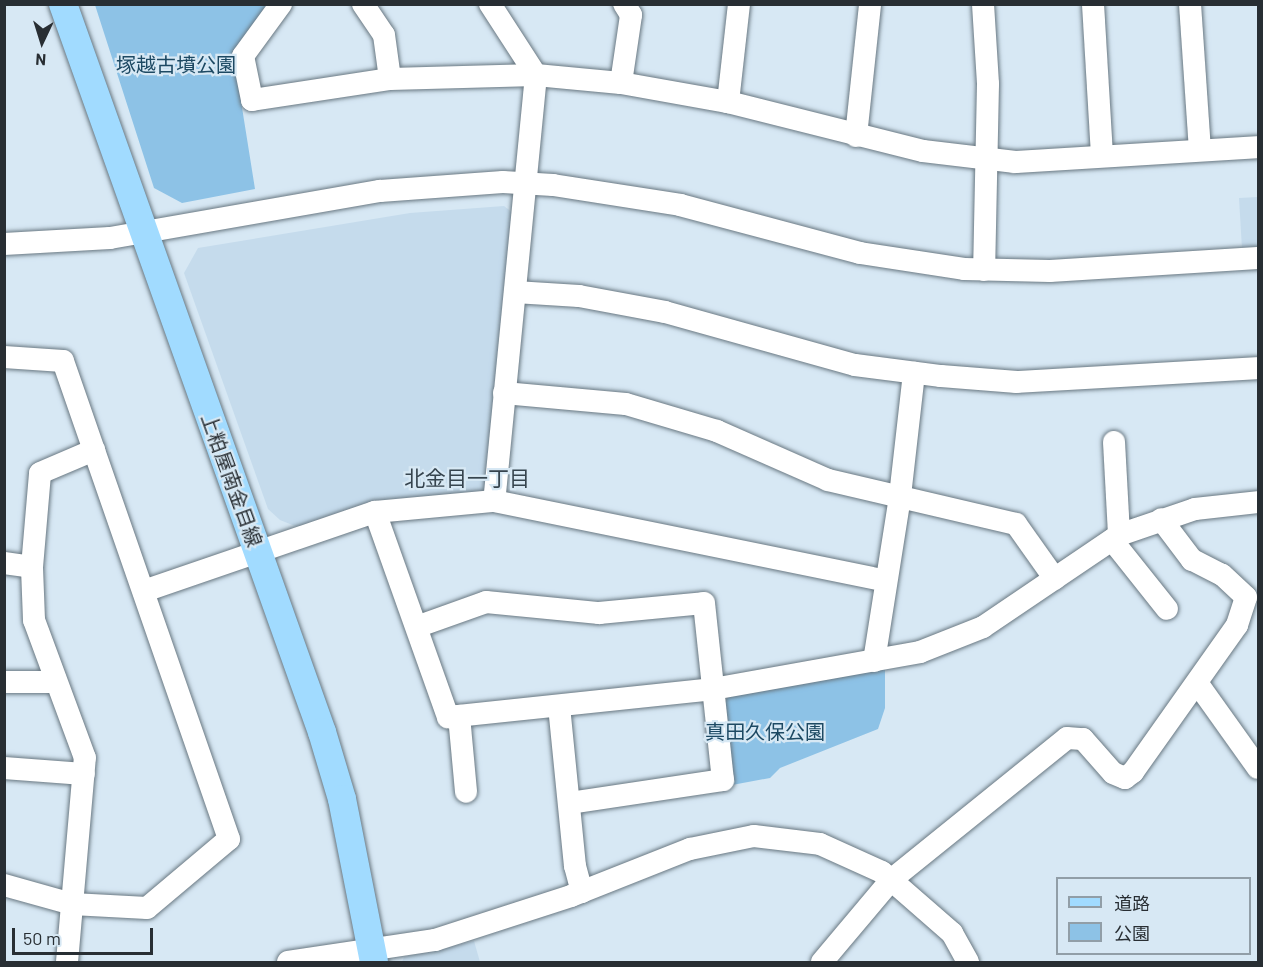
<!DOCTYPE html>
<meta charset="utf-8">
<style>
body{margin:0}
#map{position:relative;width:1263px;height:967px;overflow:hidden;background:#d7e8f4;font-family:Barlow,"Noto Sans JP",sans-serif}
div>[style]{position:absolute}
.built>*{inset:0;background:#c5dbec}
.green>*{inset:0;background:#8dc2e6}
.roads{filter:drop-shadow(0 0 2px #697882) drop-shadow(0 0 2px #697882)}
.minor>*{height:22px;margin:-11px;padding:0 11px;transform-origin:11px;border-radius:11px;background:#fff}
.major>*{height:28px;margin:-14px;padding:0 14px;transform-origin:14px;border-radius:14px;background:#a1dbff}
span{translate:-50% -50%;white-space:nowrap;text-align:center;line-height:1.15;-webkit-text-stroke:4.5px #d7e8f4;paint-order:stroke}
.park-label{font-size:20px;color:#1d4963}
.street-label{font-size:20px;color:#282e33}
.neighbourhood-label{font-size:21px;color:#36444e}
.frame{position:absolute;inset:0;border:6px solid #282e33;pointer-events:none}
.legend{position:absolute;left:1056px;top:877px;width:195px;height:78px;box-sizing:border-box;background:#d7e8f4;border:2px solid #919ea7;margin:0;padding:8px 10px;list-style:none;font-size:18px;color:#282e33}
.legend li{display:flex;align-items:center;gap:12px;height:30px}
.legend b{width:30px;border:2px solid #919ea7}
.north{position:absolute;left:12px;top:12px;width:60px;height:60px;-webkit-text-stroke:4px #d7e8f4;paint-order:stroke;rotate:184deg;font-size:16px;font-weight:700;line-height:24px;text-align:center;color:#282e33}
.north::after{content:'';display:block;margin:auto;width:21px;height:27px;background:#282e33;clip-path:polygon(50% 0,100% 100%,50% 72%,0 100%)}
.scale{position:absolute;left:12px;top:928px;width:141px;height:27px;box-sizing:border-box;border:3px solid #282e33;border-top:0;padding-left:8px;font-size:18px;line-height:21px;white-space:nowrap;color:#282e33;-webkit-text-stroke:4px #d7e8f4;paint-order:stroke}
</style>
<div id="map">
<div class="built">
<div style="clip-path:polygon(1258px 197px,1258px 248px,1242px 249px,1239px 198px)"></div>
<div style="clip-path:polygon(504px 206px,514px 214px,487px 494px,300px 528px,280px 520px,268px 509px,184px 273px,198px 248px,410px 213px)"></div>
<div style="clip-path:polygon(474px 941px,480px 962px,402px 962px,404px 957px)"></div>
</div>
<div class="green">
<div style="clip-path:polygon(95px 5px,267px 5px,233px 51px,255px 189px,182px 203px,154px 188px)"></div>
<div style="clip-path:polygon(885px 669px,885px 708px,878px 729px,780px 768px,770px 778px,732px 785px,724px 703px,728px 697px)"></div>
</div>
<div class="roads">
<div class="minor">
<div style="left:281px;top:4px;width:64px;rotate:126.2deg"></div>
<div style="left:243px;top:56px;width:45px;rotate:78.4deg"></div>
<div style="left:252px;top:100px;width:140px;rotate:-8.7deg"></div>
<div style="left:390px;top:79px;width:146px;rotate:-1.6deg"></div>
<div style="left:536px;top:75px;width:85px;rotate:5.4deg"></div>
<div style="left:621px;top:83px;width:109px;rotate:10.1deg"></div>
<div style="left:728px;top:102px;width:201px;rotate:14.1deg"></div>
<div style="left:923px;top:151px;width:93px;rotate:6.8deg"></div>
<div style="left:1015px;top:162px;width:243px;rotate:-3.5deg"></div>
<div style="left:363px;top:4px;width:37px;rotate:56deg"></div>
<div style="left:384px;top:35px;width:44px;rotate:82.2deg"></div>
<div style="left:490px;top:4px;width:85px;rotate:57.1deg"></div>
<div style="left:536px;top:75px;width:428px;rotate:95.6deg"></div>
<div style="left:983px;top:4px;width:80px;rotate:86.4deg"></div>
<div style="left:988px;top:84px;width:186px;rotate:91.2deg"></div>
<div style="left:1093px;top:4px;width:152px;rotate:86.6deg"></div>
<div style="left:1190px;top:4px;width:146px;rotate:86.1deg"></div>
<div style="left:621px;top:83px;width:69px;rotate:-81.6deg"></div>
<div style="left:631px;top:15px;width:13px;rotate:-122deg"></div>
<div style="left:728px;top:102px;width:99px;rotate:-83.6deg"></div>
<div style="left:856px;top:136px;width:133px;rotate:-83.9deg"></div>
<div style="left:4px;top:244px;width:106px;rotate:-3.2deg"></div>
<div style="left:110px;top:238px;width:274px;rotate:-9.9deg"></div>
<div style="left:380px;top:191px;width:123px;rotate:-4.2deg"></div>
<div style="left:503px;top:182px;width:50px;rotate:3.4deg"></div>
<div style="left:553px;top:185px;width:129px;rotate:8.9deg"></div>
<div style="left:680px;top:205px;width:186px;rotate:14.9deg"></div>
<div style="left:860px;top:253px;width:105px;rotate:8.7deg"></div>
<div style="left:964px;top:269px;width:86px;rotate:1.3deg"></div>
<div style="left:1050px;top:271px;width:208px;rotate:-3.6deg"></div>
<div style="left:515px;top:292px;width:64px;rotate:3.6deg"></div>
<div style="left:579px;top:296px;width:87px;rotate:10.5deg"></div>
<div style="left:665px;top:312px;width:197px;rotate:15.6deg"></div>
<div style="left:855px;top:365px;width:87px;rotate:7.3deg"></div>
<div style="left:941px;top:376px;width:76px;rotate:4.5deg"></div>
<div style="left:1017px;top:382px;width:241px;rotate:-3.3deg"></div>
<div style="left:4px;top:357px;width:59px;rotate:3.9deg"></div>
<div style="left:63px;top:361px;width:506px;rotate:70.85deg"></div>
<div style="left:229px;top:839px;width:107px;rotate:139.9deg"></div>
<div style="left:147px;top:908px;width:75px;rotate:-176.9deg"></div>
<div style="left:72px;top:904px;width:71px;rotate:-164.4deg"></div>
<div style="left:504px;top:393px;width:122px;rotate:5.2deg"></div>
<div style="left:626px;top:404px;width:95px;rotate:16.5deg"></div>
<div style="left:717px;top:431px;width:121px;rotate:23.8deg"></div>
<div style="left:828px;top:480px;width:193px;rotate:13.2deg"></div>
<div style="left:1016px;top:524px;width:67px;rotate:54.7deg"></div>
<div style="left:1114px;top:442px;width:93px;rotate:86.9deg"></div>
<div style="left:375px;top:512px;width:218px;rotate:70.4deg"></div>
<div style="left:448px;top:717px;width:266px;rotate:-6deg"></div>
<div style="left:713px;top:689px;width:210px;rotate:-10.1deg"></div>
<div style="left:920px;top:652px;width:68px;rotate:-21.6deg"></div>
<div style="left:983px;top:627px;width:164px;rotate:-34.1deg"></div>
<div style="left:1119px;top:535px;width:80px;rotate:-18.9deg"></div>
<div style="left:1195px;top:509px;width:63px;rotate:-6.3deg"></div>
<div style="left:1112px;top:540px;width:88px;rotate:51.4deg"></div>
<div style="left:4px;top:563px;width:28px;rotate:8deg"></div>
<div style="left:144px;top:591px;width:244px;rotate:-18.9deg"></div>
<div style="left:375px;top:512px;width:120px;rotate:-5.3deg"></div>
<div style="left:494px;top:501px;width:400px;rotate:11.5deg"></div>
<div style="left:419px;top:626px;width:71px;rotate:-19.7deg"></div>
<div style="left:486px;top:602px;width:114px;rotate:5.6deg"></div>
<div style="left:599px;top:613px;width:105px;rotate:-5.4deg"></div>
<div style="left:704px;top:603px;width:178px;rotate:83.9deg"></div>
<div style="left:723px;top:780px;width:155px;rotate:171.5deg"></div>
<div style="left:874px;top:661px;width:167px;rotate:-81deg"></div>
<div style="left:900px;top:496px;width:124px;rotate:-83.5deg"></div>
<div style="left:4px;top:682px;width:51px"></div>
<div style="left:1198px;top:684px;width:103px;rotate:54.5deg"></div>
<div style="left:559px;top:706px;width:161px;rotate:84.3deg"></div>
<div style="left:575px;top:866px;width:27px;rotate:75deg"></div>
<div style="left:459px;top:716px;width:76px;rotate:84.7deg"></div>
<div style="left:4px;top:768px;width:80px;rotate:4.3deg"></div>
<div style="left:67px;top:962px;width:205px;rotate:-85deg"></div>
<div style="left:85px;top:758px;width:147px;rotate:-110.3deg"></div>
<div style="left:34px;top:620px;width:53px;rotate:-92.2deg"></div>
<div style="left:32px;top:567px;width:94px;rotate:-85.1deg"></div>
<div style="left:40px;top:473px;width:59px;rotate:-23.1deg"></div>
<div style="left:288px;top:962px;width:149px;rotate:-8.5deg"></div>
<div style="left:435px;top:940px;width:143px;rotate:-17.9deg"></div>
<div style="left:571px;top:896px;width:128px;rotate:-21.6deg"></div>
<div style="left:690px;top:849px;width:65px;rotate:-11.5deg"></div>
<div style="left:754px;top:836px;width:66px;rotate:6.9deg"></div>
<div style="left:820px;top:844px;width:68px;rotate:24.3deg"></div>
<div style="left:882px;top:872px;width:93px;rotate:41.1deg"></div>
<div style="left:952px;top:933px;width:33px;rotate:61deg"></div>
<div style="left:822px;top:962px;width:107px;rotate:-49.9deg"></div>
<div style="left:891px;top:880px;width:226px;rotate:-38.9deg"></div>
<div style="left:1067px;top:738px;width:16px;rotate:4deg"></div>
<div style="left:1083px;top:739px;width:45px;rotate:48.6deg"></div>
<div style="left:1113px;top:773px;width:13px;rotate:23deg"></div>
<div style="left:1125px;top:778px;width:10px;rotate:-37deg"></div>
<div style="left:1133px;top:772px;width:180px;rotate:-54.7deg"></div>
<div style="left:1237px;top:625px;width:29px;rotate:-72deg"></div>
<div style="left:1246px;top:597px;width:33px;rotate:-137deg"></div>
<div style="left:1222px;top:575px;width:34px;rotate:-153deg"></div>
<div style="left:1192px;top:560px;width:51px;rotate:-127.1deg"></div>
</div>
<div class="major">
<div style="left:63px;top:4px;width:773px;rotate:70.42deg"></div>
<div style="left:322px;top:732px;width:70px;rotate:73.4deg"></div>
<div style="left:342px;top:799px;width:166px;rotate:78.9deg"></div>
</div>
</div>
<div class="park-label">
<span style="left:176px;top:64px">塚越古墳公園</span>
<span style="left:765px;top:731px">真田久保公園</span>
</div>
<div class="street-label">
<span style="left:232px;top:480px;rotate:70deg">上粕屋南金目線</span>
</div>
<div class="neighbourhood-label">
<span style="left:467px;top:478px">北金目一丁目</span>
</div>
<div class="frame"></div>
<ul class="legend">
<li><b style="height:8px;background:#a1dbff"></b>道路</li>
<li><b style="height:16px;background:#8dc2e6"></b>公園</li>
</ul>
<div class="north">N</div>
<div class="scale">50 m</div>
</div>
